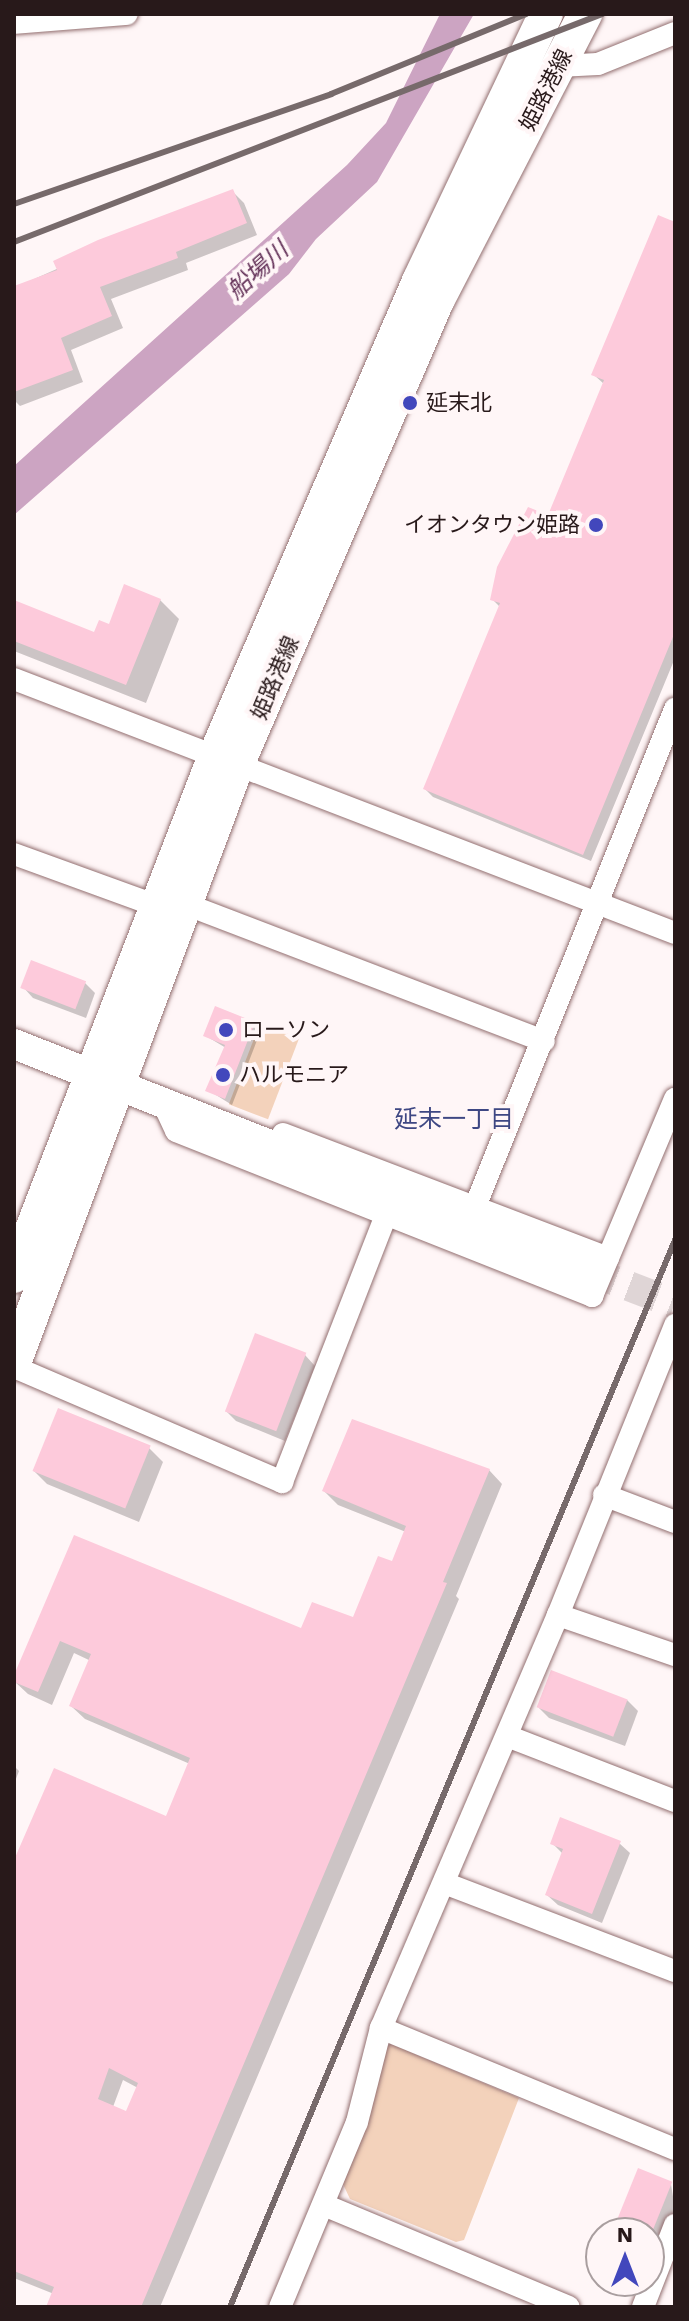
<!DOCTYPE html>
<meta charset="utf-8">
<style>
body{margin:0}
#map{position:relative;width:689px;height:2321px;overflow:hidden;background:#fff6f7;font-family:"Work Sans","Noto Sans JP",sans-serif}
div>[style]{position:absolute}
.green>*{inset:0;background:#f3d2bb;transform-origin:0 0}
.water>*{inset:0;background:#cca4c2}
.shadow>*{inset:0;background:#0003}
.building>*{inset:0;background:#fdcadb;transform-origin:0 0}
.secondary-tunnel>*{height:30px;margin-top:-15px;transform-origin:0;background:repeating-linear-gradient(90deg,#dfd5d6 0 30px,transparent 0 45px)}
.roads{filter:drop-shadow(0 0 2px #936f70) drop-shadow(0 0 2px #936f70)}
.street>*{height:22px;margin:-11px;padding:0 11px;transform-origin:11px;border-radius:11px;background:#fff}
.secondary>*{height:30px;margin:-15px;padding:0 15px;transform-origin:15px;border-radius:15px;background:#fff}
.primary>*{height:34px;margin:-17px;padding:0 17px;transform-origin:17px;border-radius:17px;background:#fff}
.rail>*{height:6px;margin:-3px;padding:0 3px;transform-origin:3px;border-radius:3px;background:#776a6b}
.dots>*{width:22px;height:22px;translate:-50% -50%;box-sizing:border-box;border:4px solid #fff6f7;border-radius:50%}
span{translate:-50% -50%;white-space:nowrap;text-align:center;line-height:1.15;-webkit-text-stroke:8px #fff6f7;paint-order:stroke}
.street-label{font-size:22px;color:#28191a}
.poi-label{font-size:22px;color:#28191a}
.left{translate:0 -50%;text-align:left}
.right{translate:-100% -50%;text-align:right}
.water-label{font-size:24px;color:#643259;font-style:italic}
.neighbourhood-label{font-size:24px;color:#3e4783}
.frame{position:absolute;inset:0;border:16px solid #28191a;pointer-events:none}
.north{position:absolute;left:585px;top:2217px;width:80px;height:80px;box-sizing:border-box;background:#fff6f7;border:2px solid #a99e9f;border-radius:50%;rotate:0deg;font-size:22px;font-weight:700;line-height:32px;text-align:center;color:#28191a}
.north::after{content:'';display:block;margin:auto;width:28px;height:36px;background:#4247bc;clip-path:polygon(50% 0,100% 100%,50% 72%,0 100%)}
</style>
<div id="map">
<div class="green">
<div style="left:260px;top:1023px;width:42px;height:87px;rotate:21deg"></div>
<div style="clip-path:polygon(391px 2044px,519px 2098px,464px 2240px,456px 2242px,350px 2199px,343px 2184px,368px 2122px,383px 2049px)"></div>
</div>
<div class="water">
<div style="clip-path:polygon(440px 14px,474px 14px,377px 182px,316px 239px,289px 274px,14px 515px,14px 466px,347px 165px,386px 123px)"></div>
</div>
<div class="shadow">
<div style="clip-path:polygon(232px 191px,244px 203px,257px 235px,186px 263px,188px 270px,111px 299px,123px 328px,71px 350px,83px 382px,20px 406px,14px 400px,14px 288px)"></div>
<div style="clip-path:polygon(675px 225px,675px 658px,591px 861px,433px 797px,425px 789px,500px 607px,492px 599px,549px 517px,604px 384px,594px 375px)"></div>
<div style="clip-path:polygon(160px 600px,179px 619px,146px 703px,14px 651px,14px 602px,95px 634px)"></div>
<div style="clip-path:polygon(85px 983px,95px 993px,86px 1018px,33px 998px,23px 987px)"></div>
<div style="clip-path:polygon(254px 1023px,261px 1030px,232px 1105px,208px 1090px,226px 1048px,206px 1036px)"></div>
<div style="clip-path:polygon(305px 1355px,315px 1366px,285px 1441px,236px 1421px,226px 1411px)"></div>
<div style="clip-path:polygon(149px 1448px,163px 1462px,139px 1522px,47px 1484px,33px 1470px)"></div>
<div style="clip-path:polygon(evenodd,489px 1470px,502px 1484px,456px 1596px,459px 1599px,160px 2307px,48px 2307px,54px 2294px,14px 2278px,14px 1867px,167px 1818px,190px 1764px,85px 1719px,71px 1706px,91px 1661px,74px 1653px,52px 1705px,28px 1694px,14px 1681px,75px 1538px,302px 1631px,354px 1620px,393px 1564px,406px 1532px,338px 1505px,324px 1491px,489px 1470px,123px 2080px,138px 2088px,127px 2113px,113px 2107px,123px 2080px)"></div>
<div style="clip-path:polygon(627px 1700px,638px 1711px,625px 1746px,549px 1718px,539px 1708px)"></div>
<div style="clip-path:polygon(14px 1766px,19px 1771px,14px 1784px)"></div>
<div style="clip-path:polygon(552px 1843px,619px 1843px,630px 1853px,602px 1923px,558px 1905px,547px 1895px,563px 1854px)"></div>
<div style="clip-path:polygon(671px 2184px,675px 2209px,661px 2241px,619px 2217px)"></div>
</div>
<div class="building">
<div style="clip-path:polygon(233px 189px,247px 223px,176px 252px,178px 258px,100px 287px,112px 316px,61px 338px,73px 370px,14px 392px,14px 286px,57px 270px,53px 261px,98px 240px)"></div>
<div style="clip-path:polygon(658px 215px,675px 222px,675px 632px,583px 855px,423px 789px,500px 603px,490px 600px,497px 567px,528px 507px,548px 515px,604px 380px,591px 375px)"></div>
<div style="clip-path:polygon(124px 584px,161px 599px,126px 685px,14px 641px,14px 600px,94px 632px,99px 620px,109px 624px)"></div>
<div style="left:31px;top:960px;width:59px;height:30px;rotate:21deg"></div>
<div style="clip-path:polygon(215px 1006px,255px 1022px,225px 1099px,205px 1091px,225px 1045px,203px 1036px)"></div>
<div style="left:255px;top:1333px;width:55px;height:84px;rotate:21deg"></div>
<div style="left:58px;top:1408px;width:100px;height:68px;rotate:22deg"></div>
<div style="clip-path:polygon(evenodd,352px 1419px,490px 1469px,443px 1582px,447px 1583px,141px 2307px,46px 2307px,54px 2287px,14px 2271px,14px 1860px,54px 1768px,166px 1816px,190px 1758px,69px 1706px,91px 1654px,60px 1641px,38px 1692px,14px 1682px,14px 1675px,74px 1535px,301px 1628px,312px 1602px,353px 1617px,378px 1556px,392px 1561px,406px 1526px,322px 1491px,352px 1419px,109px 2068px,138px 2083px,126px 2111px,98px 2099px,109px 2068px)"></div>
<div style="left:551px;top:1670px;width:82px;height:40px;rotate:21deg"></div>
<div style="clip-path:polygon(560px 1817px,621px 1841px,592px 1914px,545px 1895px,563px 1849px,550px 1844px)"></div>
<div style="left:638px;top:2168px;width:37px;height:54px;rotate:22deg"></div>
</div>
<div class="secondary-tunnel">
<div style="left:587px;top:1270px;width:94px;rotate:21.1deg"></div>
</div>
<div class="roads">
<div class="street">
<div style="left:14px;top:23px;width:113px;rotate:-4.6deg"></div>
<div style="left:558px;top:66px;width:40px;rotate:-2.9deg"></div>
<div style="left:598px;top:64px;width:83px;rotate:-21.9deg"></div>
<div style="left:14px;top:679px;width:708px;rotate:21.02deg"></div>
<div style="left:14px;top:854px;width:149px;rotate:20deg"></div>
<div style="left:185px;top:904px;width:384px;rotate:20.9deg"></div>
<div style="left:176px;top:1104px;width:11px;rotate:165deg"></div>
<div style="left:165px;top:1107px;width:26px;rotate:65deg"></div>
<div style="left:176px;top:1131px;width:448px;rotate:21.6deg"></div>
<div style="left:592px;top:1296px;width:214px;rotate:-67.2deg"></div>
<div style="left:283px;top:1134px;width:348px;rotate:20.9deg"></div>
<div style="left:475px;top:1207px;width:537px;rotate:-68.12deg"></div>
<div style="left:14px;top:1367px;width:292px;rotate:23.2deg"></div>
<div style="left:282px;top:1482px;width:287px;rotate:-68.7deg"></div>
<div style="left:604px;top:1495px;width:76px;rotate:20.8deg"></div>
<div style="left:558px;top:1615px;width:124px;rotate:18.9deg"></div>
<div style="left:507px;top:1736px;width:180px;rotate:21.2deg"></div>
<div style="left:444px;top:1883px;width:247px;rotate:20.9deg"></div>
<div style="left:381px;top:2028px;width:318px;rotate:22.4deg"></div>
<div style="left:324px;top:2205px;width:265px;rotate:22.6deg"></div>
<div style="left:280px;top:2307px;width:200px;rotate:-67.4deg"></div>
<div style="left:357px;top:2122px;width:97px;rotate:-75.7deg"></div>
<div style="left:381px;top:2028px;width:449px;rotate:-66.8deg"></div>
<div style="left:558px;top:1615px;width:313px;rotate:-68deg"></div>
<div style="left:643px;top:2307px;width:88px;rotate:-68.7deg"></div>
</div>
<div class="secondary">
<div style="left:14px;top:1044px;width:616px;rotate:21.53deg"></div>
</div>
<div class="primary">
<div style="left:14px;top:1276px;width:557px;rotate:-68.87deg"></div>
<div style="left:215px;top:756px;width:517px;rotate:-66.76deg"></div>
<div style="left:419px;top:281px;width:296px;rotate:-64.6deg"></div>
<div style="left:14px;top:1363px;width:640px;rotate:-69.53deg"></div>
<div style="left:238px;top:763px;width:503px;rotate:-66.7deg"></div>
<div style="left:437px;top:301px;width:323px;rotate:-62.7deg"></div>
</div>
</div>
<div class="rail">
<div style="left:14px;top:204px;width:336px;rotate:-19.1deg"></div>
<div style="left:331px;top:94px;width:211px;rotate:-22.3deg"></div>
<div style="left:14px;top:242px;width:631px;rotate:-21.19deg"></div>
<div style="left:230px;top:2307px;width:1156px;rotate:-67.36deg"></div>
</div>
<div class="dots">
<div style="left:410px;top:403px;background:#4247bc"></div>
<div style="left:596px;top:525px;background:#4247bc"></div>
<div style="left:226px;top:1030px;background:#4247bc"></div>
<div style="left:223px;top:1075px;background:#4247bc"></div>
</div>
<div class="street-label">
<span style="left:546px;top:90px;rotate:-63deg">姫路港線</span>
<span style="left:275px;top:678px;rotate:-67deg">姫路港線</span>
</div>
<div class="poi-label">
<span class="left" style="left:426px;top:403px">延末北</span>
<span class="right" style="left:580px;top:525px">イオンタウン姫路</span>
<span class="left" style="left:242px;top:1030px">ローソン</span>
<span class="left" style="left:239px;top:1075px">ハルモニア</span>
</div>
<div class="water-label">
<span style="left:258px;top:271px;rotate:-42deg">船場川</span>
</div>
<div class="neighbourhood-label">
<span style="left:454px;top:1120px">延末一丁目</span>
</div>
<div class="frame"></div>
<div class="north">N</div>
</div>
